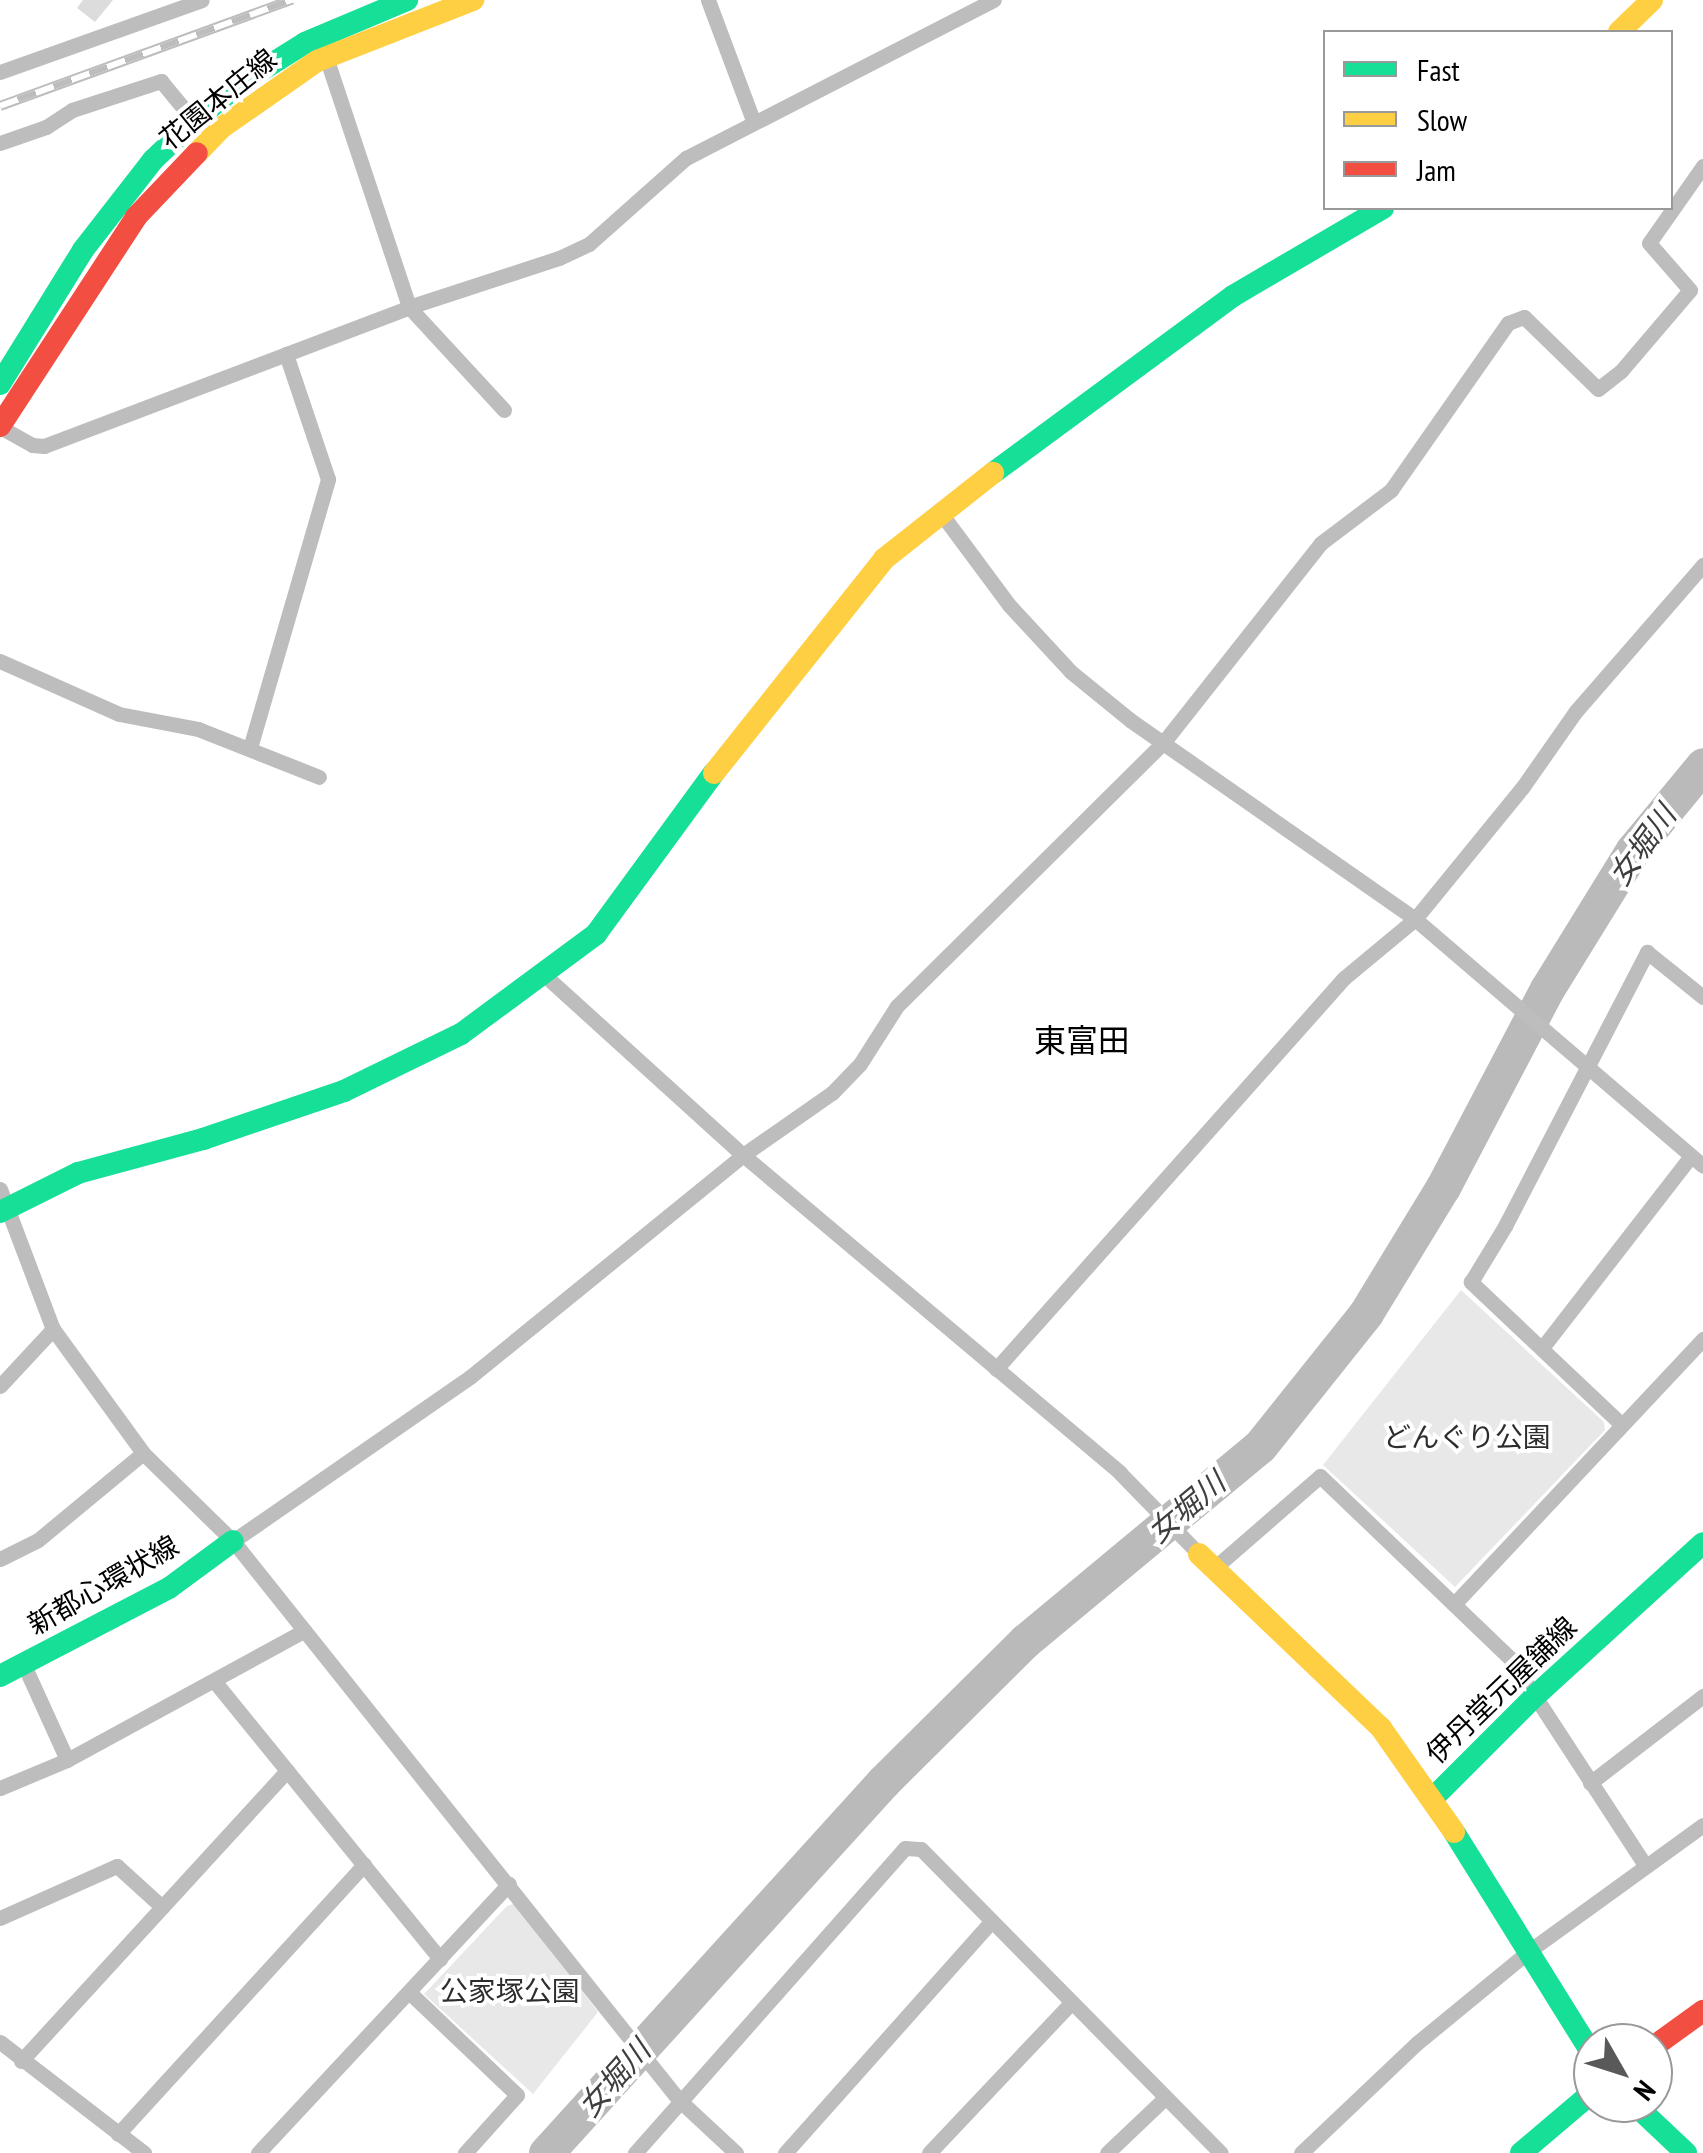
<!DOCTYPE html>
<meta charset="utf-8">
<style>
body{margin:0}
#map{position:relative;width:1703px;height:2153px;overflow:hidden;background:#fff;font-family:"PT Sans Narrow","Noto Sans JP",sans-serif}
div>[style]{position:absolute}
.green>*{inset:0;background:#e8e8e8}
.river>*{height:35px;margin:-17.5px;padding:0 17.5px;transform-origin:17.5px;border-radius:17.5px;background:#bababa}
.building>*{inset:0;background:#dcdcdc}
.street>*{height:15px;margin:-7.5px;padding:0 7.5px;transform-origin:7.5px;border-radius:7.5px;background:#bdbdbd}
.fast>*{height:22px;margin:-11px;padding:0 11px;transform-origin:11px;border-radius:11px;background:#16e098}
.slow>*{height:22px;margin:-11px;padding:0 11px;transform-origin:11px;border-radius:11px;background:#ffcf43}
.jam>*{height:22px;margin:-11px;padding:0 11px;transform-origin:11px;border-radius:11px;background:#f24e42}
.rail>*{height:10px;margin-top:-5px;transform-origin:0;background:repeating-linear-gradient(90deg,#fff 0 19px,#bdbdbd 0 38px);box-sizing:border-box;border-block:2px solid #bdbdbd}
span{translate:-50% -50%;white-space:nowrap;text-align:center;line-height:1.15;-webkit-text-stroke:8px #fff;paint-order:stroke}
.street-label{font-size:28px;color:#000}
.park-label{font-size:28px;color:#2d2d2d}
.water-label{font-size:30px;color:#3e3e3e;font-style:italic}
.quarter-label{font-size:32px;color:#000}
.legend{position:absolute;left:1323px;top:30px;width:350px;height:180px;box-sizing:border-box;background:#fff;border:2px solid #999;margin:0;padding:12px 18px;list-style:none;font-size:30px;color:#000}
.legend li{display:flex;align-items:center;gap:20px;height:50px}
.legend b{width:50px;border:2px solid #999}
.north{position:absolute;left:1573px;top:2023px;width:100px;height:100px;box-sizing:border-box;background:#fff;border:2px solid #999;border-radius:50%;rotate:129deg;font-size:28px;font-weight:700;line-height:40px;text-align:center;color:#000}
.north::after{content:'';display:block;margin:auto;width:35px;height:45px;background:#595959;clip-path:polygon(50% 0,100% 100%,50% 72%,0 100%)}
</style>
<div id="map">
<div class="green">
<div style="clip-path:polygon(1461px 1290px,1604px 1422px,1605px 1430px,1455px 1587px,1323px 1465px)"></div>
<div style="clip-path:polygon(516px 1903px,598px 2012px,533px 2094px,424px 1994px,507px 1906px)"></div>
</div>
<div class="river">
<div style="left:546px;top:2153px;width:501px;rotate:-47.75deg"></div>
<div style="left:883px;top:1782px;width:200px;rotate:-44.8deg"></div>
<div style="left:1025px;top:1641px;width:305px;rotate:-39.7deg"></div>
<div style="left:1260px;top:1446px;width:170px;rotate:-51.4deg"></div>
<div style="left:1366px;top:1313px;width:148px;rotate:-58.6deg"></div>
<div style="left:1443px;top:1187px;width:224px;rotate:-62.3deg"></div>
<div style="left:1547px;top:989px;width:163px;rotate:-58.3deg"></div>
<div style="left:1633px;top:850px;width:110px;rotate:-50.5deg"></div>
</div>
<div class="building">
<div style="clip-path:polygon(83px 0,113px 0,95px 22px,77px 8px)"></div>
</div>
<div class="street">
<div style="left:708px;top:0;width:131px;rotate:69.5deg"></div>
<div style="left:326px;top:57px;width:263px;rotate:71.6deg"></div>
<div style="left:409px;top:307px;width:140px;rotate:47.3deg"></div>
<div style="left:0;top:72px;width:214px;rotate:-19.6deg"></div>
<div style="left:0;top:143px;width:49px;rotate:-19.2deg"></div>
<div style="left:46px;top:127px;width:31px;rotate:-33deg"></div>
<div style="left:72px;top:110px;width:94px;rotate:-18deg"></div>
<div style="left:161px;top:81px;width:52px;rotate:50.5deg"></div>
<div style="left:0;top:427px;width:37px;rotate:29deg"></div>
<div style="left:32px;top:445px;width:12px;rotate:5deg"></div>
<div style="left:44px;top:446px;width:391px;rotate:-20.8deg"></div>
<div style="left:409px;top:307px;width:158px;rotate:-18.1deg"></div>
<div style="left:559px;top:258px;width:33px;rotate:-25deg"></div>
<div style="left:589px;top:244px;width:130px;rotate:-41.6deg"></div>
<div style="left:686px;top:158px;width:346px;rotate:-27.2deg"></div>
<div style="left:940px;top:512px;width:116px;rotate:53.4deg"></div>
<div style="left:1009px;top:605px;width:91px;rotate:47.2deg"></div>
<div style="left:1071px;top:672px;width:76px;rotate:39.1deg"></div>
<div style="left:1130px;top:720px;width:348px;rotate:34.9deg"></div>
<div style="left:1415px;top:919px;width:379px;rotate:40.6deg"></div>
<div style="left:0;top:661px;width:130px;rotate:24deg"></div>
<div style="left:119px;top:714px;width:80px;rotate:10.8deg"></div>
<div style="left:198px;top:729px;width:130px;rotate:21.6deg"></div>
<div style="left:250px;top:748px;width:280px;rotate:-73.8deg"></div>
<div style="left:328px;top:479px;width:132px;rotate:-108.6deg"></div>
<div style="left:541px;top:972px;width:273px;rotate:42.2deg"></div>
<div style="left:743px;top:1155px;width:493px;rotate:40.1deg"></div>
<div style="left:1120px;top:1473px;width:113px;rotate:45.7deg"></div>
<div style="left:0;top:1189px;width:150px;rotate:69.3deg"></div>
<div style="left:53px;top:1329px;width:153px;rotate:54deg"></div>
<div style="left:143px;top:1453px;width:126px;rotate:44.4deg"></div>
<div style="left:233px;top:1541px;width:715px;rotate:51.42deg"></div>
<div style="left:679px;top:2100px;width:78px;rotate:42.9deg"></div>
<div style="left:1542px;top:1348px;width:243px;rotate:-52.2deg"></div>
<div style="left:996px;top:1369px;width:523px;rotate:-48.33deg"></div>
<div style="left:1344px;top:978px;width:92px;rotate:-39.7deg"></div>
<div style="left:1415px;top:919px;width:169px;rotate:-50.8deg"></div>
<div style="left:1522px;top:788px;width:94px;rotate:-55deg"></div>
<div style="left:1576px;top:711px;width:194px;rotate:-49deg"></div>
<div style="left:0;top:1386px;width:78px;rotate:-47.1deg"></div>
<div style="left:1621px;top:1424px;width:207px;rotate:-136.6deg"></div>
<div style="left:1471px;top:1282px;width:66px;rotate:-58.7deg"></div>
<div style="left:1505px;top:1226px;width:309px;rotate:-62.6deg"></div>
<div style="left:1647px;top:952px;width:72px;rotate:38.8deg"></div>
<div style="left:233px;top:1541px;width:288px;rotate:-34.7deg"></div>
<div style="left:470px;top:1377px;width:352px;rotate:-39.1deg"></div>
<div style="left:743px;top:1155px;width:108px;rotate:-34.9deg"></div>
<div style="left:832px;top:1093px;width:40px;rotate:-46deg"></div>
<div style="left:860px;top:1064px;width:69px;rotate:-57.5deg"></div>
<div style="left:897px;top:1006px;width:374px;rotate:-44.7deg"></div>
<div style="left:1163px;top:743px;width:255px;rotate:-51.7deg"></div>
<div style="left:1321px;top:543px;width:88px;rotate:-37.1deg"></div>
<div style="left:1391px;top:490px;width:204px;rotate:-55deg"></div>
<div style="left:1508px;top:323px;width:17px;rotate:-21deg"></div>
<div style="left:1524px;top:317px;width:103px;rotate:44.2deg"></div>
<div style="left:1598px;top:389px;width:29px;rotate:-38deg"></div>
<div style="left:1621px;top:371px;width:106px;rotate:-49.6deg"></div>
<div style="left:1690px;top:290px;width:62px;rotate:-131.1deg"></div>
<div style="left:1649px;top:243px;width:94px;rotate:-55deg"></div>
<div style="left:0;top:1559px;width:42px;rotate:-26.6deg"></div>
<div style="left:38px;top:1540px;width:136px;rotate:-39.6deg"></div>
<div style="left:1212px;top:1570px;width:143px;rotate:-41deg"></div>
<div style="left:1320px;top:1476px;width:263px;rotate:43.8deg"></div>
<div style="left:1510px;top:1658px;width:247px;rotate:56.9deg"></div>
<div style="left:1456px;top:1602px;width:361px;rotate:-46.8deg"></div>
<div style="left:24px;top:1665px;width:104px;rotate:65.6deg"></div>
<div style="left:215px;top:1682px;width:357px;rotate:50.9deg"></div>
<div style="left:1590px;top:1783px;width:143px;rotate:-37.6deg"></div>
<div style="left:0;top:1788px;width:73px;rotate:-22.7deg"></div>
<div style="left:67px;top:1760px;width:270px;rotate:-28.6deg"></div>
<div style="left:0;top:1918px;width:128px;rotate:-24deg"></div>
<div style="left:117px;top:1866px;width:61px;rotate:42.3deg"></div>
<div style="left:409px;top:1992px;width:149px;rotate:43.6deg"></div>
<div style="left:517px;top:2095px;width:78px;rotate:131.9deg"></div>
<div style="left:0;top:2042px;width:182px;rotate:37.6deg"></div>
<div style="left:21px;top:2061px;width:394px;rotate:-47.5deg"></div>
<div style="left:118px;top:2134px;width:365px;rotate:-47.6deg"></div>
<div style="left:258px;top:2153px;width:368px;rotate:-47deg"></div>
<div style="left:635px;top:2153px;width:407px;rotate:-48.5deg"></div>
<div style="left:905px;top:1848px;width:16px;rotate:4deg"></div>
<div style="left:921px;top:1849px;width:427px;rotate:45.4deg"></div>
<div style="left:785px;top:2153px;width:310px;rotate:-48.3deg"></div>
<div style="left:929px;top:2153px;width:205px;rotate:-46.6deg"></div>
<div style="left:1107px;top:2153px;width:80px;rotate:-43.5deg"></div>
<div style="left:1301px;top:2153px;width:160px;rotate:-43.5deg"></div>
<div style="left:1417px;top:2043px;width:145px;rotate:-39.4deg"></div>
<div style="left:1529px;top:1951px;width:215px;rotate:-35.9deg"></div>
</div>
<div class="fast">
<div style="left:0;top:384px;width:158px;rotate:-58.2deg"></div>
<div style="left:83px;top:250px;width:114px;rotate:-52.1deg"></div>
<div style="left:153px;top:160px;width:57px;rotate:-43.6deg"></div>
<div style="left:194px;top:121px;width:57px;rotate:-39.3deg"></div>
<div style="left:238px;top:85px;width:79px;rotate:-32.1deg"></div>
<div style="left:305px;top:43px;width:111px;rotate:-22.9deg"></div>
<div style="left:993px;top:473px;width:298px;rotate:-36.4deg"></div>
<div style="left:1233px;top:296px;width:174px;rotate:-30.4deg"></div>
<div style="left:0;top:1212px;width:87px;rotate:-26.6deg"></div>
<div style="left:78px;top:1173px;width:130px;rotate:-15.2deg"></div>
<div style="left:203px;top:1139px;width:149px;rotate:-18.8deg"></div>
<div style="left:344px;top:1091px;width:130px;rotate:-26deg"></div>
<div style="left:461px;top:1034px;width:168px;rotate:-36.5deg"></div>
<div style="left:596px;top:934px;width:200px;rotate:-53.8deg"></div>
<div style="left:0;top:1676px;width:191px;rotate:-27.5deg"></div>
<div style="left:169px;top:1588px;width:79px;rotate:-36.3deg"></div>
<div style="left:1433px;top:1798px;width:144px;rotate:-45deg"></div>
<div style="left:1535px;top:1696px;width:227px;rotate:-42.3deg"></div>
<div style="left:1454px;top:1832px;width:263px;rotate:58.1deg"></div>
<div style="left:1633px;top:2103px;width:73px;rotate:43.3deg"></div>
<div style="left:1521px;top:2153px;width:94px;rotate:-40.3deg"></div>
</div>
<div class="slow">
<div style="left:1619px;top:32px;width:46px;rotate:-44.1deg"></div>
<div style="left:197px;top:153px;width:35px;rotate:-46deg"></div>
<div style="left:221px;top:128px;width:117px;rotate:-34.9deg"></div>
<div style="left:317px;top:61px;width:168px;rotate:-21.4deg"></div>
<div style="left:714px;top:773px;width:273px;rotate:-51.5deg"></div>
<div style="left:884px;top:559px;width:139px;rotate:-38.3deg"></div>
<div style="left:1199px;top:1554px;width:252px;rotate:43.7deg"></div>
<div style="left:1381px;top:1728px;width:127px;rotate:54.9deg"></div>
</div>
<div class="jam">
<div style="left:0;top:426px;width:249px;rotate:-56.9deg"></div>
<div style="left:136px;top:217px;width:88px;rotate:-46.4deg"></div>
<div style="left:1653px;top:2047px;width:62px;rotate:-35.8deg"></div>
</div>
<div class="rail">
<div style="left:0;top:106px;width:311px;rotate:-20deg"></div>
</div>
<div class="street-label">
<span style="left:218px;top:99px;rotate:-39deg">花園本庄線</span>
<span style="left:103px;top:1585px;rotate:-30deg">新都心環状線</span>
<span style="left:1501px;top:1690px;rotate:-44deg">伊丹堂元屋舗線</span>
</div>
<div class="park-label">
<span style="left:1467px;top:1437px">どんぐり公園</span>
<span style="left:510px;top:1991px">公家塚公園</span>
</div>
<div class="water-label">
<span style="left:1642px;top:845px;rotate:-54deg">女堀川</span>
<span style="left:1186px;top:1507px;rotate:-40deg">女堀川</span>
<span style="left:614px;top:2078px;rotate:-48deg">女堀川</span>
</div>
<div class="quarter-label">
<span style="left:1082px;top:1040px">東富田</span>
</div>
<ul class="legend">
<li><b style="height:12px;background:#16e098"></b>Fast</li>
<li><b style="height:12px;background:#ffcf43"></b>Slow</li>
<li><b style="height:12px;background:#f24e42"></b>Jam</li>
</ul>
<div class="north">N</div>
</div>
